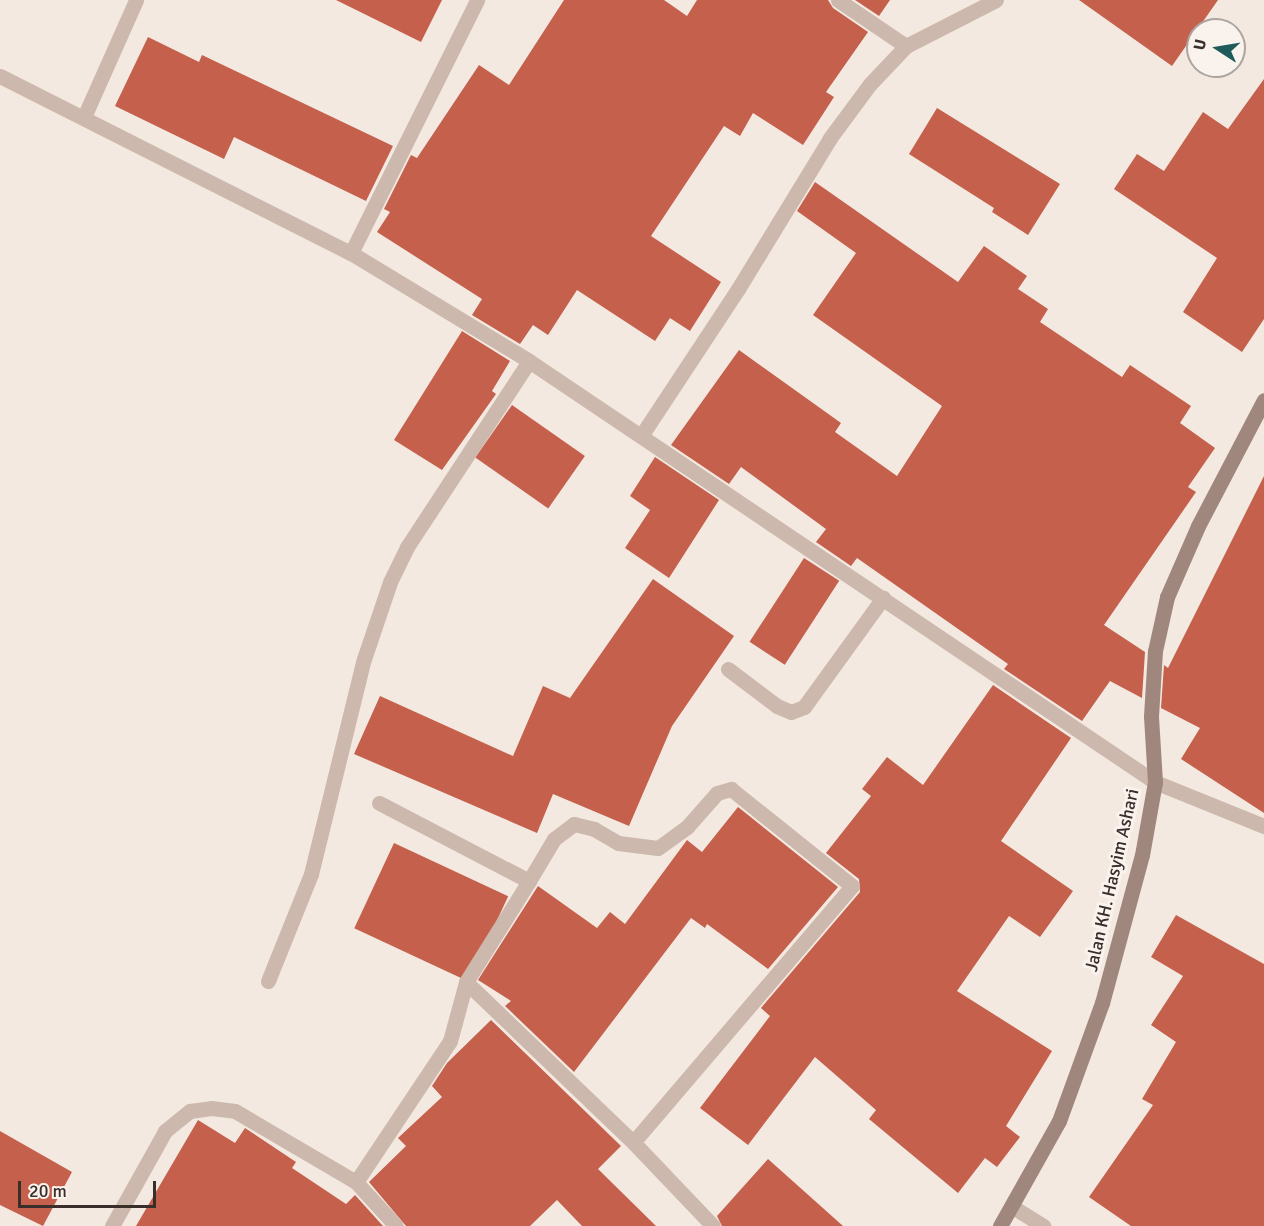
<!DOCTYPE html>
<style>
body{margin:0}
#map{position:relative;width:1264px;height:1226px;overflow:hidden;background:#f3e9e0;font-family:Signika,sans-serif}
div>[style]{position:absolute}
.building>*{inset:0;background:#c5604c;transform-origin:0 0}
.lane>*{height:15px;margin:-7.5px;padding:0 7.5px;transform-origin:7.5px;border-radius:7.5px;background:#ccb8ac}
.street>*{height:15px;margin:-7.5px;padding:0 7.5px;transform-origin:7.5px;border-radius:7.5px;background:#ccb8ac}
.secondary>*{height:15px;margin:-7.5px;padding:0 7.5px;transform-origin:7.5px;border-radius:7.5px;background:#a0877d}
span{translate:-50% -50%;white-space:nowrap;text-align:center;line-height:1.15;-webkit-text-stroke:6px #faf3ed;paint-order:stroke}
.street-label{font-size:18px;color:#3a2e2b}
.north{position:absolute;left:1186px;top:18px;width:60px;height:60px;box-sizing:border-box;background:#faf3ed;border:2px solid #ada49f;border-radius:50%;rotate:282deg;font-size:16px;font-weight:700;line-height:24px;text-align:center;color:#3a2e2b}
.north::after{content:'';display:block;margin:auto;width:21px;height:27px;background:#205b5b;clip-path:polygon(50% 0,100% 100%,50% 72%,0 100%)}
.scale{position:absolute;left:18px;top:1181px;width:138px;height:27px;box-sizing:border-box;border:3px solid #3a2e2b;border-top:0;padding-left:8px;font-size:18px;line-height:21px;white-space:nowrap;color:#3a2e2b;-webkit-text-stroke:4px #faf3ed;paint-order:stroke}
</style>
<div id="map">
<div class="building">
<div style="clip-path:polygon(336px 0,442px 0,421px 42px)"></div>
<div style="clip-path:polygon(564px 0,664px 0,687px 16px,697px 0,828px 0,833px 8px,868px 32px,826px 92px,834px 97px,803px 145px,753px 113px,740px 136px,724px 126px,651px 236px,721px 282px,690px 331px,670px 318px,655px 341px,577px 290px,548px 335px,533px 325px,520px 344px,472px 315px,482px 299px,377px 232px,390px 212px,384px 209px,411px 155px,417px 158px,479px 65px,509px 85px)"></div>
<div style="clip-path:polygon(855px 0,890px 0,879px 16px)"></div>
<div style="clip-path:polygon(1079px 0,1218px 0,1172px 66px)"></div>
<div style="clip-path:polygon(148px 37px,199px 62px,202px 55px,393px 146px,366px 201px,234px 137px,224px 159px,115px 106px)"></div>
<div style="clip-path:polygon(1264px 79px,1264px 319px,1242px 352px,1183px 312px,1217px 258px,1114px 189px,1137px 154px,1164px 171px,1203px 112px,1228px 129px)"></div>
<div style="clip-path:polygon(937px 108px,1060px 184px,1028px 235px,992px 212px,994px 208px,909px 154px)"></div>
<div style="clip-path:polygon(815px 182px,958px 282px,984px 246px,1027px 276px,1018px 289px,1048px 309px,1040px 322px,1122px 377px,1130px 365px,1191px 406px,1180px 423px,1215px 448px,1188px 487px,1196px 492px,1104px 625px,1145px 652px,1142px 698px,1110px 681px,1082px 721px,1004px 669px,1008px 664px,857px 558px,851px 566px,816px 542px,826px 529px,741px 467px,729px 484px,671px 445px,739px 350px,841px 423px,835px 432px,897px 476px,942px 406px,813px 315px,856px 253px,797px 211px)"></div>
<div style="clip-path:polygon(462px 331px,510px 361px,492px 391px,496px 394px,442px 470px,394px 440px)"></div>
<div style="left:512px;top:405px;width:89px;height:64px;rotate:35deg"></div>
<div style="clip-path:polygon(655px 457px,719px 500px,669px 578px,625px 548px,650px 510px,630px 496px)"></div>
<div style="clip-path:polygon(1264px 476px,1264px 813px,1181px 759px,1200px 728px,1161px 708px,1164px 665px,1168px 668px)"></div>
<div style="left:804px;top:558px;width:42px;height:100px;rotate:33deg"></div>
<div style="clip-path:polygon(653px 579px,734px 636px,672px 726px,629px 826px,553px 794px,537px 833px,354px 754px,380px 696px,513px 756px,543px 686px,570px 698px)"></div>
<div style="clip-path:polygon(993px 685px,1071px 738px,1001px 841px,1073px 891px,1040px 937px,1009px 916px,957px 991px,1052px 1051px,1006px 1126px,1020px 1137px,997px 1167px,985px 1158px,958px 1193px,869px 1119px,876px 1110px,815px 1057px,748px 1145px,700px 1108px,770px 1016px,761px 1008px,860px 892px,859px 879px,826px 853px,871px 796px,862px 789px,887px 757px,923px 785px)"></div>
<div style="clip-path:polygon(738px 807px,838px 887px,768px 969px,707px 924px,705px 928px,691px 918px,574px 1072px,505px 1006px,511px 1001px,478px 980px,538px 886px,597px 928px,610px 912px,625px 924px,687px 840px,702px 852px)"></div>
<div style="left:394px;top:843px;width:126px;height:94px;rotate:25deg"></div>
<div style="clip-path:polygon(1176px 915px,1264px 964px,1264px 1226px,1131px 1226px,1089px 1197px,1153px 1105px,1142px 1099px,1176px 1042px,1151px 1025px,1183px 976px,1151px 957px)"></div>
<div style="clip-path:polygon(491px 1020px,621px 1146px,598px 1169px,656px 1226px,582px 1226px,557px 1200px,530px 1226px,406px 1226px,369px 1182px,406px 1146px,398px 1138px,442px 1097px,432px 1086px,447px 1063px)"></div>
<div style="clip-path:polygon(198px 1120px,235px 1143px,245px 1128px,296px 1162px,292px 1168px,346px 1204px,355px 1195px,383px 1226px,136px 1226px)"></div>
<div style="clip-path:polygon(0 1131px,72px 1172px,43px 1226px,0 1205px)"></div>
<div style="clip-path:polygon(768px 1159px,843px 1226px,722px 1226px,717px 1216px)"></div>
</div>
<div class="lane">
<div style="left:728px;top:669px;width:61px;rotate:37.1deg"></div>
<div style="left:777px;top:706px;width:15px;rotate:23deg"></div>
<div style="left:791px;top:712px;width:14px;rotate:-21deg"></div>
<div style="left:804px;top:707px;width:135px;rotate:-54.1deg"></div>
</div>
<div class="street">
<div style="left:838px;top:0;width:82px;rotate:34.1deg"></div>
<div style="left:0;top:76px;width:393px;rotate:26.8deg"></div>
<div style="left:351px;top:253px;width:208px;rotate:31.2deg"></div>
<div style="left:529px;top:361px;width:754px;rotate:33.92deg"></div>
<div style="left:1155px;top:782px;width:118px;rotate:22deg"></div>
<div style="left:84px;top:117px;width:128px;rotate:-66deg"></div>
<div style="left:351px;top:253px;width:283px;rotate:-63.5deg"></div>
<div style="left:641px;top:436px;width:176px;rotate:-56.6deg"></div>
<div style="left:738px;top:289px;width:177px;rotate:-58.6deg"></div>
<div style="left:830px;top:138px;width:67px;rotate:-53.5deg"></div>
<div style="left:870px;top:84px;width:52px;rotate:-46.5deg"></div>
<div style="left:906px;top:46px;width:101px;rotate:-27.1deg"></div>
<div style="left:529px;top:881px;width:49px;rotate:-59.2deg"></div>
<div style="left:554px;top:839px;width:25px;rotate:-37deg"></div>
<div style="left:574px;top:824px;width:21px;rotate:14deg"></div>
<div style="left:594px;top:829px;width:28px;rotate:30deg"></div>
<div style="left:618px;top:843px;width:40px;rotate:7.1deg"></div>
<div style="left:658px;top:848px;width:36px;rotate:-36deg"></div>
<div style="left:687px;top:827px;width:45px;rotate:-48.6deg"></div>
<div style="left:717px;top:793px;width:15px;rotate:-16deg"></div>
<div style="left:731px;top:789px;width:155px;rotate:38.7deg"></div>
<div style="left:852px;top:886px;width:337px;rotate:130.5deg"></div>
<div style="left:268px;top:981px;width:115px;rotate:-68.1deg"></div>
<div style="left:311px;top:874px;width:221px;rotate:-76.2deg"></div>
<div style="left:364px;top:659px;width:81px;rotate:-71.3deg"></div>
<div style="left:390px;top:582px;width:39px;rotate:-64deg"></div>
<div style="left:407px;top:547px;width:222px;rotate:-56.7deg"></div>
<div style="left:466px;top:982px;width:231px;rotate:43.8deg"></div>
<div style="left:633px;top:1142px;width:116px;rotate:46.4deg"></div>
<div style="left:356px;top:1182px;width:169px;rotate:-56.3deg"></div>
<div style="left:450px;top:1041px;width:61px;rotate:-74.8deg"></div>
<div style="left:466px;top:982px;width:119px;rotate:-58deg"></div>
<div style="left:529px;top:881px;width:169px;rotate:-152.5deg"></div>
<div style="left:1013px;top:1207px;width:36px;rotate:32deg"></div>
<div style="left:112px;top:1226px;width:109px;rotate:-60.8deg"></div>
<div style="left:165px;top:1131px;width:32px;rotate:-39deg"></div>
<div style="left:190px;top:1111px;width:21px;rotate:-8deg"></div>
<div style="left:211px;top:1108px;width:24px;rotate:7deg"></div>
<div style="left:235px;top:1111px;width:140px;rotate:30.4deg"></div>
<div style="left:356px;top:1182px;width:59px;rotate:47.7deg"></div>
</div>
<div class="secondary">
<div style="left:1000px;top:1226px;width:120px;rotate:-60.7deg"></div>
<div style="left:1059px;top:1121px;width:126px;rotate:-70deg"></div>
<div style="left:1102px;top:1003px;width:153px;rotate:-74.9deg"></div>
<div style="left:1142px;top:855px;width:74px;rotate:-79.9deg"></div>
<div style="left:1155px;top:782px;width:66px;rotate:-93.5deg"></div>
<div style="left:1151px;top:716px;width:65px;rotate:-86.5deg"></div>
<div style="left:1155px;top:651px;width:55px;rotate:-77.5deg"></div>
<div style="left:1167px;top:597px;width:77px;rotate:-66.4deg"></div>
<div style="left:1198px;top:526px;width:142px;rotate:-62.4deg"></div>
</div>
<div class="street-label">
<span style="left:1112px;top:880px;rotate:-77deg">Jalan KH. Hasyim Ashari</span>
</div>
<div class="north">U</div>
<div class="scale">20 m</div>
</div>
